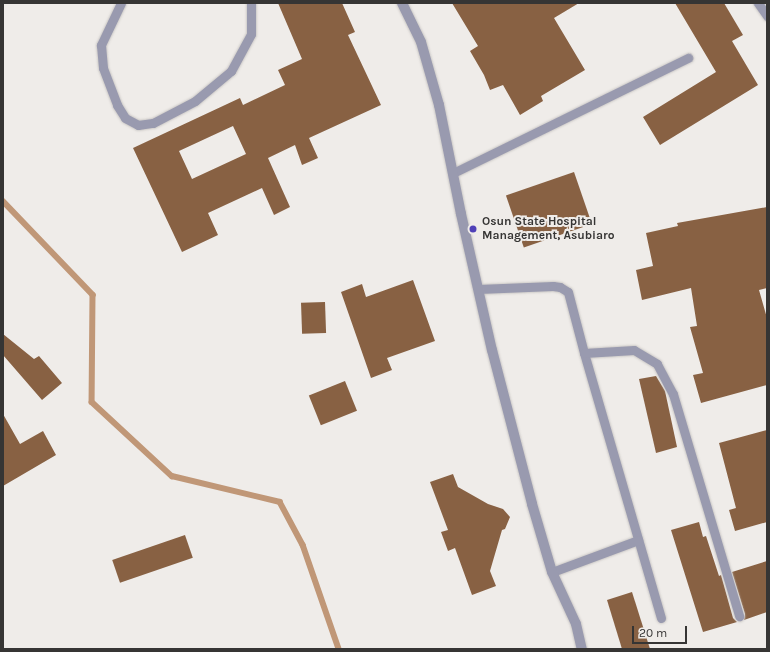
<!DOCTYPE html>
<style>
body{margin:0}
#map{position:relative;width:770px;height:652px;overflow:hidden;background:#efece9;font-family:Karla,sans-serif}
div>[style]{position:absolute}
.stream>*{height:5.5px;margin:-2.75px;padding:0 2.75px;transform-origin:2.75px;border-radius:2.75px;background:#c09777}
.building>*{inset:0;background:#886143;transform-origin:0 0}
.roads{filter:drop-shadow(0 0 1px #cac7c5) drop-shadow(0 0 1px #cac7c5)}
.lane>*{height:9px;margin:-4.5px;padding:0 4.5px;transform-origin:4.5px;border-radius:4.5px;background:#999aaf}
.street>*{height:10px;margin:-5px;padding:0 5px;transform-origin:5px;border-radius:5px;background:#999aaf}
.dots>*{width:11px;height:11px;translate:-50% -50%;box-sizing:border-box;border:2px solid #efece9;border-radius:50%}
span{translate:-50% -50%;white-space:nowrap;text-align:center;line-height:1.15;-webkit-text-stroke:4px #efece9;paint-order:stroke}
.poi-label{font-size:12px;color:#363534;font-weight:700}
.left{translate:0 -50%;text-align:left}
.frame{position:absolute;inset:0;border:4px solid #363534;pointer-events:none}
.scale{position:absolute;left:632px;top:626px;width:55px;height:18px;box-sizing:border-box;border:2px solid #363534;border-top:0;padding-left:5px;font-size:12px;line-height:14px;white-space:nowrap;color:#363534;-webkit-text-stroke:3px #efece9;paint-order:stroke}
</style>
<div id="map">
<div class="stream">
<div style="left:3px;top:201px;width:130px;rotate:46.2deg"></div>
<div style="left:93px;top:295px;width:107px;rotate:90.5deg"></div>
<div style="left:92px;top:402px;width:109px;rotate:42.8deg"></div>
<div style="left:172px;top:476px;width:111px;rotate:13.5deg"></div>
<div style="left:280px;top:502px;width:49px;rotate:61.9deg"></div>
<div style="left:303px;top:545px;width:110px;rotate:70.9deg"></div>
</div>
<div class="building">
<div style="clip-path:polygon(evenodd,278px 3px,342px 3px,355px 32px,348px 35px,381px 105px,309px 138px,318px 158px,302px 165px,295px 145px,268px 158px,290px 207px,274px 215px,262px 188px,208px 213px,218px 235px,182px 252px,133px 148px,240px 98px,243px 105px,285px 85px,278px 70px,302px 59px,278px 3px,233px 126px,246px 154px,192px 179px,179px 151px,233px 126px)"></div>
<div style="clip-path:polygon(452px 3px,579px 3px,554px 18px,585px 70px,541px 96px,543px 101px,520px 115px,503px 85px,490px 90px,484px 75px,470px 51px,478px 46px)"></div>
<div style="clip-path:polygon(675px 3px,724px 3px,743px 35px,732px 41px,758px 85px,660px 145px,643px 117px,716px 72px)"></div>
<div style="left:574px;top:172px;width:55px;height:72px;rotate:71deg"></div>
<div style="clip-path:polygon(767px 207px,767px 288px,759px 290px,767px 318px,767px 385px,701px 403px,693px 375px,703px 373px,690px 327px,697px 326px,691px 288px,642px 300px,636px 270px,653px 266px,646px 233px,678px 226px,677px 223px)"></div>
<div style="clip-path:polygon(413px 280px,435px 341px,387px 358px,392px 370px,371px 378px,341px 292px,362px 284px,366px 297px)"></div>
<div style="left:325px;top:302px;width:31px;height:24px;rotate:88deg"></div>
<div style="clip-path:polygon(3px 334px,34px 359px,39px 356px,62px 383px,42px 400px,3px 355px)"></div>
<div style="clip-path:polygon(656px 376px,665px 391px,677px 447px,656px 453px,639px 379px)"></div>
<div style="left:345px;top:381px;width:32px;height:39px;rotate:68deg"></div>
<div style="clip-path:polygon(3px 414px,20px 444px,43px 431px,56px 455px,3px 486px)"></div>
<div style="clip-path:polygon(767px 430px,767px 522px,735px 531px,729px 510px,736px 508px,719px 443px)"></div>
<div style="clip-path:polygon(453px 474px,458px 487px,488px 504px,503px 509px,510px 517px,505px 529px,502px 530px,490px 571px,496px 586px,472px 595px,455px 548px,448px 551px,441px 532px,448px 530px,430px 482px)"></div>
<div style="clip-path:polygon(699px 522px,703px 537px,706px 536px,719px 576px,721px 575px,733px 618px,737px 622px,703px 632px,671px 530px)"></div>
<div style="left:185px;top:535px;width:24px;height:77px;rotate:71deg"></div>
<div style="clip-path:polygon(767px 561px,767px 612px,744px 620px,745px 614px,732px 572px)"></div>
<div style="clip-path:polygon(632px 592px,650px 649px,622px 649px,607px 600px)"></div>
</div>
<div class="roads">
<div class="lane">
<div style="left:121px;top:3px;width:47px;rotate:115.5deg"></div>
<div style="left:101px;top:45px;width:23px;rotate:85deg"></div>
<div style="left:103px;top:68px;width:40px;rotate:69deg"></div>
<div style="left:117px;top:105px;width:15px;rotate:58deg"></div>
<div style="left:125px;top:118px;width:15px;rotate:28deg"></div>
<div style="left:138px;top:125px;width:15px;rotate:-8deg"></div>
<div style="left:153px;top:123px;width:47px;rotate:-27.6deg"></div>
<div style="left:195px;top:101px;width:47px;rotate:-39.8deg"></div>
<div style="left:231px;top:71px;width:42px;rotate:-61.6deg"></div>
<div style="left:251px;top:34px;width:31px;rotate:-90deg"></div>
<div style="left:758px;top:3px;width:16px;rotate:55deg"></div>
<div style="left:453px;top:173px;width:262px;rotate:-26.1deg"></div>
<div style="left:478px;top:289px;width:75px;rotate:-2.3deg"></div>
<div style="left:553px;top:286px;width:7px;rotate:8deg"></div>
<div style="left:560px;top:287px;width:9px;rotate:32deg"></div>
<div style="left:568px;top:292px;width:63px;rotate:75.3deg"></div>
<div style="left:584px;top:353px;width:276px;rotate:73.8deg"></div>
<div style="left:584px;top:353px;width:50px;rotate:-3.4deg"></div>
<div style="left:634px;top:350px;width:27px;rotate:31deg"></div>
<div style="left:657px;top:364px;width:34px;rotate:62deg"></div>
<div style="left:673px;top:394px;width:232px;rotate:73.4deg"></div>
<div style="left:552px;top:572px;width:92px;rotate:-20.4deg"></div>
</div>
<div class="street">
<div style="left:402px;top:3px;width:43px;rotate:64deg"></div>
<div style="left:421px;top:42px;width:66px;rotate:74.1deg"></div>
<div style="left:439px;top:105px;width:111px;rotate:78.6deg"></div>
<div style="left:461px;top:214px;width:139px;rotate:77.2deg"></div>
<div style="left:492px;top:350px;width:159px;rotate:75.4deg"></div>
<div style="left:532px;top:504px;width:71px;rotate:73.6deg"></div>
<div style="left:552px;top:572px;width:57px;rotate:65.2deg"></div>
<div style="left:576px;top:624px;width:26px;rotate:77deg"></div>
</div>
</div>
<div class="dots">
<div style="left:473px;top:229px;background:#4f40b7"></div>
</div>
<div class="poi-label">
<span class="left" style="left:482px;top:229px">Osun State Hospital<br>Management, Asubiaro</span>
</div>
<div class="frame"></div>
<div class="scale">20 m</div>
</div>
